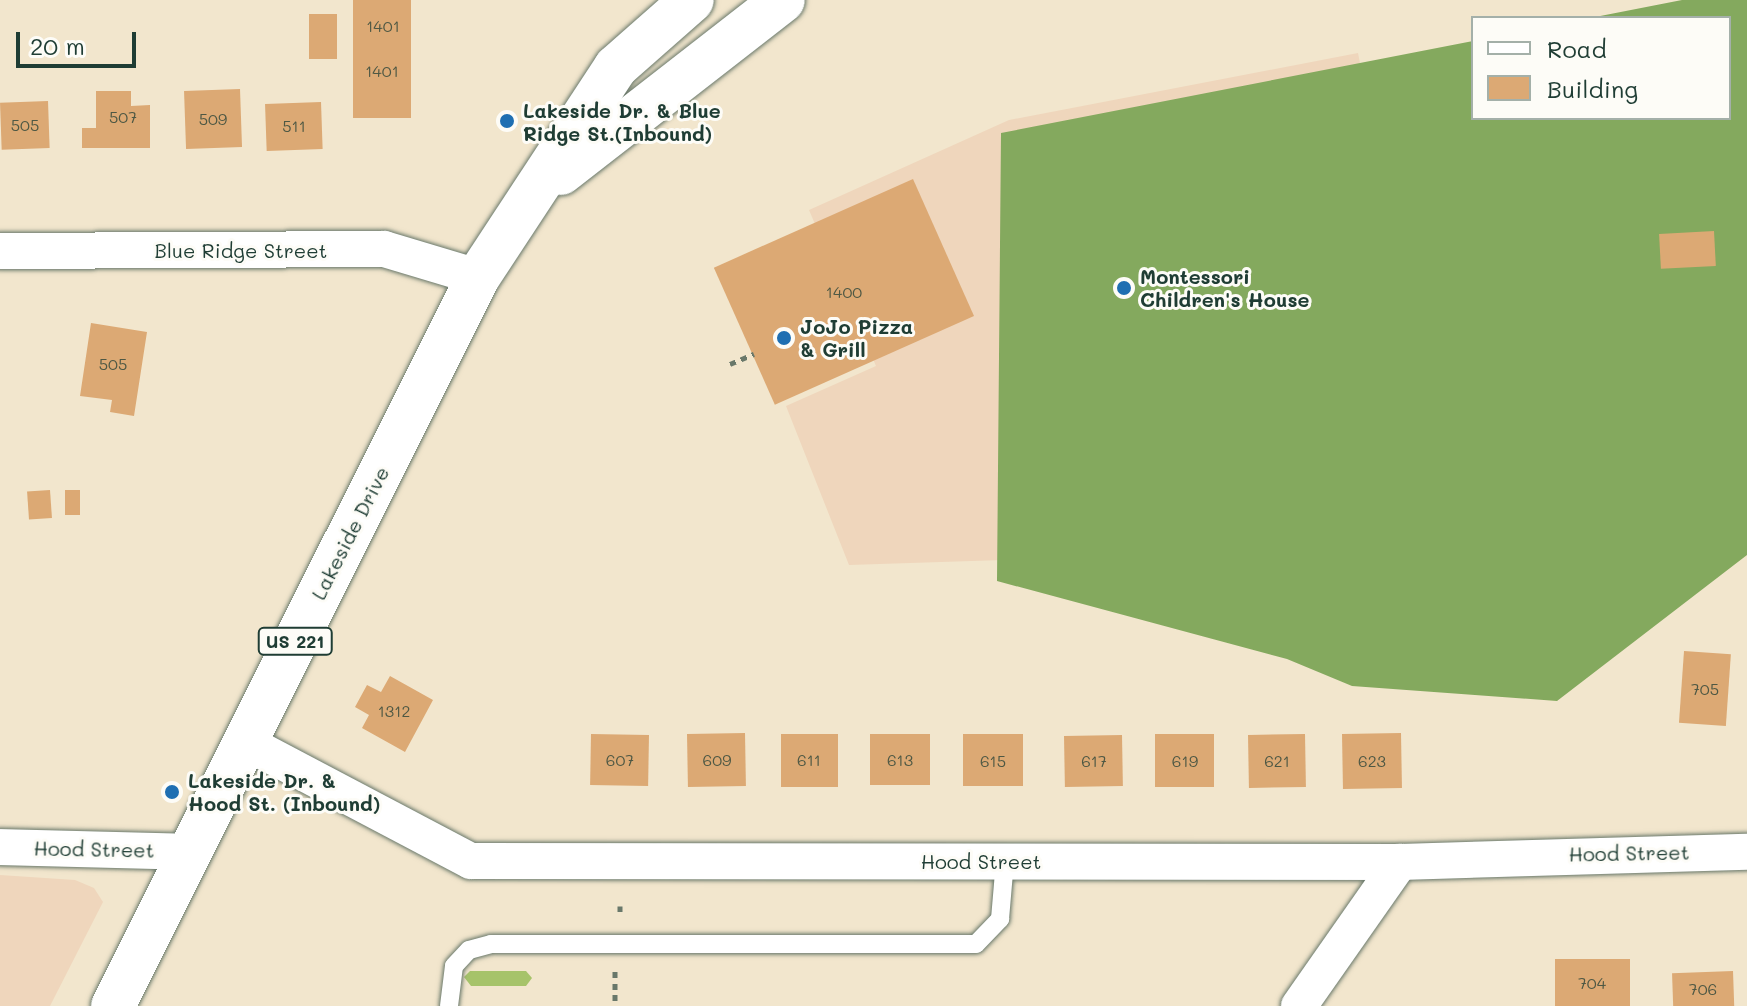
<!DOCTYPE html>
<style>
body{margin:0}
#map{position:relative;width:1747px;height:1006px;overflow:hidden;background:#f2e6cd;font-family:Mali,sans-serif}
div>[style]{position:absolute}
.built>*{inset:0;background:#efd6bc}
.green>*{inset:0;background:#a6c36a}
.forest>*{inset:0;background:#84a95e}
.building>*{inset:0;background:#dca974;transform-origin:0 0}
.path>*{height:5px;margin-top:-2.5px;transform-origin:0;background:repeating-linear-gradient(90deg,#69786a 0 6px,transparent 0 12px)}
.roads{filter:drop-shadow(0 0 2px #69786a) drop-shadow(0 0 2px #69786a)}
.service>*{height:18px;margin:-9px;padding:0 9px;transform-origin:9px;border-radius:9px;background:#fff}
.minor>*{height:36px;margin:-18px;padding:0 18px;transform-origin:18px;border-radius:18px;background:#fff}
.primary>*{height:44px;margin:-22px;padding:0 22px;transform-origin:22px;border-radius:22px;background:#fff}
.dots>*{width:22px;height:22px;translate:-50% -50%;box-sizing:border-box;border:4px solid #fdfcf7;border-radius:50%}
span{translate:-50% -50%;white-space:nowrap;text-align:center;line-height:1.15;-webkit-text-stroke:6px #fdfcf7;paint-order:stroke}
.number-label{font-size:16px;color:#4e5844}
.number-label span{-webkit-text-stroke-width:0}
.shield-label span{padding:2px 6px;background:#fdfcf7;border:2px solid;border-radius:6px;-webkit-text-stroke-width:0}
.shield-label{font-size:18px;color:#1f3d34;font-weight:700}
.poi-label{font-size:20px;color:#1f3d34;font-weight:700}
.left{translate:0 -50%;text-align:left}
.street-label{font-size:20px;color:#1f3d34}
.legend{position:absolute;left:1471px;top:16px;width:260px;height:104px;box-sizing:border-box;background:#fdfcf7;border:2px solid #a4b0a9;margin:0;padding:10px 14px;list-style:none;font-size:24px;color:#1f3d34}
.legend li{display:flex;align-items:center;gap:16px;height:40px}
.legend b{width:40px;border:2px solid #a4b0a9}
.scale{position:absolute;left:16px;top:32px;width:120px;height:36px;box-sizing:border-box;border:4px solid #1f3d34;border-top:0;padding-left:10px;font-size:24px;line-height:28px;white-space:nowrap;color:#1f3d34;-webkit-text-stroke:6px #fdfcf7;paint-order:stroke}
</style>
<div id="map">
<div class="built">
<div style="clip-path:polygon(1358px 53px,1456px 545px,849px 565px,786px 406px,876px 366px,809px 210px,1009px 120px)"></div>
<div style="clip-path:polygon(0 875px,75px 880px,94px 888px,103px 902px,50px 1006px,0 1006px)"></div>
</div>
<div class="green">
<div style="clip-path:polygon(470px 971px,526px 971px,532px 978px,526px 986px,471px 986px,464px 977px)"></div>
</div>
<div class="forest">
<div style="clip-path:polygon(1682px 0,1747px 0,1747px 555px,1557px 701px,1352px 686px,1287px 659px,997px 581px,1001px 133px,1473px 41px,1473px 118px,1729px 118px,1729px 18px,1590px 18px)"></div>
</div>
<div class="building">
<div style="left:353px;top:0;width:58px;height:118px"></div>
<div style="left:309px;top:14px;width:28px;height:45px"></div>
<div style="left:240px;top:89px;width:58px;height:56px;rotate:88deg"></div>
<div style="clip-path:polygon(96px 91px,131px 91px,131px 106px,150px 105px,150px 148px,82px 148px,82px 128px,96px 128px)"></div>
<div style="left:48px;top:101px;width:47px;height:48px;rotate:88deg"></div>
<div style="left:321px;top:102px;width:47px;height:56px;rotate:88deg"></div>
<div style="left:913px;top:179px;width:150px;height:218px;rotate:66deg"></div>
<div style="left:1714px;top:231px;width:35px;height:55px;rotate:87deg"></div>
<div style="clip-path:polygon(91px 323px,147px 332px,134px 416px,110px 412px,112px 400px,80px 396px)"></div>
<div style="left:50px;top:490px;width:28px;height:23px;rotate:86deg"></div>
<div style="left:65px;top:490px;width:15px;height:25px"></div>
<div style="left:1684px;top:651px;width:47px;height:72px;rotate:4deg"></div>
<div style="clip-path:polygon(390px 676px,433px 700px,405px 752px,362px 728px,369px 715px,355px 707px,367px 685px,381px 692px)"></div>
<div style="left:745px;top:733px;width:53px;height:58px;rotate:89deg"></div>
<div style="left:1401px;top:733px;width:55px;height:59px;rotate:89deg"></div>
<div style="left:591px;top:734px;width:58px;height:51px;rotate:1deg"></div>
<div style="left:781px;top:734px;width:57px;height:53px"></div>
<div style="left:870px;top:734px;width:60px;height:51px"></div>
<div style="left:1023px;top:734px;width:52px;height:60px;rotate:90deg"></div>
<div style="left:1214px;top:734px;width:53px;height:59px;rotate:90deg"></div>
<div style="left:1305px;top:734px;width:53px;height:57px;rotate:89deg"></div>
<div style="left:1122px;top:735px;width:51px;height:58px;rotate:89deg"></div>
<div style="left:1555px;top:959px;width:75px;height:47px"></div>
<div style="left:1733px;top:971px;width:35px;height:61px;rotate:88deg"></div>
</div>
<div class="path">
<div style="left:730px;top:364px;width:26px;rotate:-23deg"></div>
<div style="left:620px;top:906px;width:11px;rotate:90deg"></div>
<div style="left:615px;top:971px;width:35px;rotate:90deg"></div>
</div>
<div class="roads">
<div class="service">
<div style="left:449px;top:1006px;width:40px;rotate:-82.9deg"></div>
<div style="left:454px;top:966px;width:22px;rotate:-47deg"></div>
<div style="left:469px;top:950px;width:23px;rotate:-15deg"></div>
<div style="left:491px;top:944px;width:485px"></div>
<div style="left:976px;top:944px;width:35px;rotate:-46deg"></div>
<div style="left:1000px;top:919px;width:58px;rotate:-85.1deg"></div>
</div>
<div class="minor">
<div style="left:0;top:251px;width:384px;rotate:-0.3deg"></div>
<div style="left:384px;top:249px;width:98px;rotate:16.6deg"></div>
<div style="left:245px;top:742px;width:255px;rotate:27.8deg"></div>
<div style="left:471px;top:861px;width:929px;rotate:0.06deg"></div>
<div style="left:1400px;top:862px;width:347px;rotate:-1.7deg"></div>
<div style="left:0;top:847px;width:187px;rotate:1.5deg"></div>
<div style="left:1299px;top:1006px;width:176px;rotate:-55deg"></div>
</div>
<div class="primary">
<div style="left:561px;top:173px;width:281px;rotate:-37.9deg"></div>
<div style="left:113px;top:1006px;width:815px;rotate:-63.4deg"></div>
<div style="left:478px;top:277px;width:251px;rotate:-56.7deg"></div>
<div style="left:616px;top:67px;width:101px;rotate:-41.4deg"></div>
</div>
</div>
<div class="dots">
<div style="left:507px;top:121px;background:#1f6fb2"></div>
<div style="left:1124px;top:288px;background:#1f6fb2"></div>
<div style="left:784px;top:338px;background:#1f6fb2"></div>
<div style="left:172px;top:792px;background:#1f6fb2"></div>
</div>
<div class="number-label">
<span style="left:383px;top:26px">1401</span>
<span style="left:382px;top:71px">1401</span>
<span style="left:123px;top:117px">507</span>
<span style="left:213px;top:119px">509</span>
<span style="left:25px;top:125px">505</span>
<span style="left:294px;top:126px">511</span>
<span style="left:844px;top:292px">1400</span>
<span style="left:113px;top:364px">505</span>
<span style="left:1705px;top:689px">705</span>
<span style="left:394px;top:711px">1312</span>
<span style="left:620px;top:760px">607</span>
<span style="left:717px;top:760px">609</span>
<span style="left:809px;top:760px">611</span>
<span style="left:900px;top:760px">613</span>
<span style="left:993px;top:761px">615</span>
<span style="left:1094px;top:761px">617</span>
<span style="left:1185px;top:761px">619</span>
<span style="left:1277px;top:761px">621</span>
<span style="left:1372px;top:761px">623</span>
<span style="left:1592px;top:983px">704</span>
<span style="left:1703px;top:989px">706</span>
</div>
<div class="shield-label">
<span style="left:295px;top:641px">US 221</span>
</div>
<div class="poi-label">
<span class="left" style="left:523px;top:122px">Lakeside Dr. &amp; Blue<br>Ridge St.(Inbound)</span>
<span class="left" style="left:1140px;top:288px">Montessori<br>Children's House</span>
<span class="left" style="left:800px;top:338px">JoJo Pizza<br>&amp; Grill</span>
<span class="left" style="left:188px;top:792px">Lakeside Dr. &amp;<br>Hood St. (Inbound)</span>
</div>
<div class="street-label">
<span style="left:241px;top:250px">Blue Ridge Street</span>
<span style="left:350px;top:533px;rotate:-63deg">Lakeside Drive</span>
<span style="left:94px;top:849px;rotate:1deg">Hood Street</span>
<span style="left:1629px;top:853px;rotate:-1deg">Hood Street</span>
<span style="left:981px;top:861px">Hood Street</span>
</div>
<ul class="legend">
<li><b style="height:10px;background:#fff"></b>Road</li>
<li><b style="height:22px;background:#dca974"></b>Building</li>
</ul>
<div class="scale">20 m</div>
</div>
